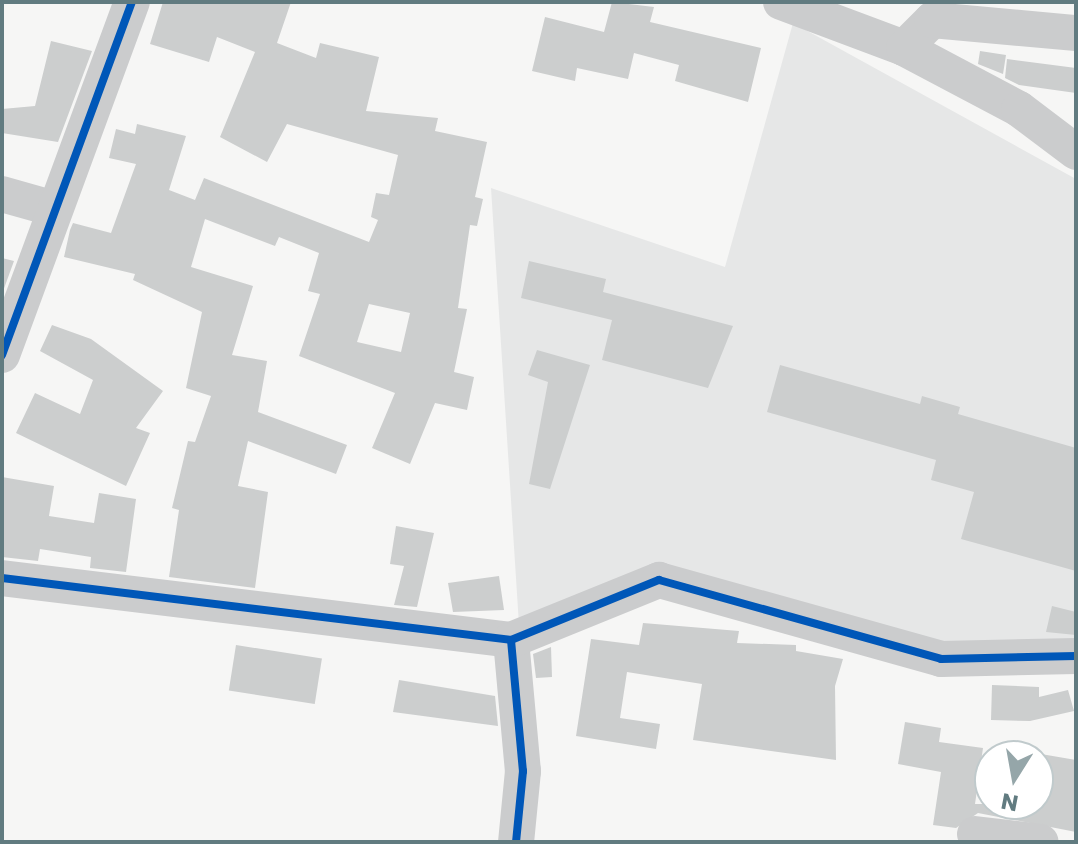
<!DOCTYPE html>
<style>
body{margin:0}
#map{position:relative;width:1078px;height:844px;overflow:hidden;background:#f6f6f5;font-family:Poppins,sans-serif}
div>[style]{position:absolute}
.built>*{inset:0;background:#e6e7e7}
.building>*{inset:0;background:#cccece;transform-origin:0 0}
.minor>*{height:36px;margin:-18px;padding:0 18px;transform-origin:18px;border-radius:18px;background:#cbcccd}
.cycleway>*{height:8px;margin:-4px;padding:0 4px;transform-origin:4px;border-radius:4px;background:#0057b8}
span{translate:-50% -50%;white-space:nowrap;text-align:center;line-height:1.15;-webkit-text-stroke:8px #fff;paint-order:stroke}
.frame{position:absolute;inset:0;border:4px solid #617b80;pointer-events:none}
.north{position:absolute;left:974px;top:740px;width:80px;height:80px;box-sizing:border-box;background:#fff;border:2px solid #c0cacc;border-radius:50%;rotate:191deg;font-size:22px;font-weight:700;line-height:32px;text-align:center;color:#617b80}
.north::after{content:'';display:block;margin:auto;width:28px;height:36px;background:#95a6a9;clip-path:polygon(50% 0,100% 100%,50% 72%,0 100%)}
</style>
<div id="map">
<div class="built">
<div style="clip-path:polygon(793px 23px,1076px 179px,1076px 646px,940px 651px,658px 569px,519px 625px,491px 188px,725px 267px)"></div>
</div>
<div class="building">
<div style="clip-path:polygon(evenodd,163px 2px,291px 2px,277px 43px,316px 58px,320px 43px,379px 57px,366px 111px,438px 118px,435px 131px,487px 142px,475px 197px,483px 199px,477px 226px,470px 225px,458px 308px,467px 309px,454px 372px,474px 377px,467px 410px,435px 403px,410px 464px,372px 448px,395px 393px,299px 356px,320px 294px,308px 291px,319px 253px,279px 237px,275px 246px,205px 219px,191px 267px,253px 286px,232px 355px,267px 361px,258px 412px,347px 445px,336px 474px,248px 441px,238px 486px,268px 492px,255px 588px,169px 577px,179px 510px,172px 508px,188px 441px,195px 442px,211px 396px,186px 388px,202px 312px,133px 280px,135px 274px,64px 257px,70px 230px,73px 223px,111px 233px,136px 164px,109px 158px,116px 129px,135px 134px,137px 124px,186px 136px,169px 190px,195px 200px,204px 178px,369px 242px,378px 220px,371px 217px,376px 193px,389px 195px,398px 155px,287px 124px,267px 162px,220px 137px,255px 52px,217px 37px,209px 62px,150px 44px,163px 2px,369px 304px,410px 313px,401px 352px,357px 342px,369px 304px)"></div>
<div style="clip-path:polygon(612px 2px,654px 7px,650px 22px,761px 48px,748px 102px,675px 81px,679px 65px,634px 53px,628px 79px,577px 68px,575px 81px,532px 71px,545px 17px,604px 32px)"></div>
<div style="clip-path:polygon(51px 41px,92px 51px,58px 142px,2px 133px,2px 109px,35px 106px)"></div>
<div style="clip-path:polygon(980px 51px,1006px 55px,1003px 74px,978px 64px)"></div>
<div style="clip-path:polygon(1007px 59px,1076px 68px,1076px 93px,1019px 85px,1005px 78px)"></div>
<div style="clip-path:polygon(2px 258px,14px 261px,2px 294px)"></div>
<div style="clip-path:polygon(529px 261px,606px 279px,603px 292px,733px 326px,708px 388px,602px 360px,612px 320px,521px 298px)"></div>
<div style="clip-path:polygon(52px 325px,91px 339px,163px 391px,136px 428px,150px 433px,126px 486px,16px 433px,35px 393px,80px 414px,93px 380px,40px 351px)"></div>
<div style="clip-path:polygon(537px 350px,590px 365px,550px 489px,529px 484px,548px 382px,528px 375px)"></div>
<div style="clip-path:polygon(780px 365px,920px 404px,922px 396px,960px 407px,958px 414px,1076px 448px,1076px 571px,961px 539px,974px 492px,931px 480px,936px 460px,767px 412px)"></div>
<div style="clip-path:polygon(2px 477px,54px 486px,49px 516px,94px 523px,99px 493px,136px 499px,126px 572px,90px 568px,91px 557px,40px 549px,38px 561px,2px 557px)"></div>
<div style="clip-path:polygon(396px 526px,434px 533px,417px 607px,394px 605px,404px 566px,390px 564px)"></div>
<div style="clip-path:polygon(499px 576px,504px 610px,453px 612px,448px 583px)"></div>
<div style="clip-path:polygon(1052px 606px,1076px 612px,1076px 635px,1046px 632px)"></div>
<div style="clip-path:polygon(643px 623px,739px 631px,737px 643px,796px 645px,796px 651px,843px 659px,835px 686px,836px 760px,693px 740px,702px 684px,627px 672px,620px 718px,660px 724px,656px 749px,576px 736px,591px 639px,639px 645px)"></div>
<div style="left:236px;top:645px;width:87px;height:46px;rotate:9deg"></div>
<div style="clip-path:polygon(551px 647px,552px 677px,536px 678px,533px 654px)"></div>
<div style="clip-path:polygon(399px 680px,495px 696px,498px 726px,393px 712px)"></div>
<div style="clip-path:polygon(992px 685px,1039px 687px,1039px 697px,1068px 690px,1074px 711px,1030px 721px,991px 720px)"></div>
<div style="clip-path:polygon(905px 722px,941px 728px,939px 742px,983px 748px,975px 804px,1038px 804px,1041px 754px,1076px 760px,1076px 832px,978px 813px,956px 828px,933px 825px,941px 772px,898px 764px)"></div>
</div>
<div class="minor">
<div style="left:781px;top:2px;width:131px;rotate:20.5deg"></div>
<div style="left:904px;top:48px;width:130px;rotate:27.9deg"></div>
<div style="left:1019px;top:109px;width:71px;rotate:37deg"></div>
<div style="left:904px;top:48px;width:40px;rotate:-45deg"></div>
<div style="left:932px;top:20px;width:145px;rotate:5.2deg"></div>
<div style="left:2px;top:194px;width:55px;rotate:15.8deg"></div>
<div style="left:2px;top:355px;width:376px;rotate:-69.8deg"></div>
<div style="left:2px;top:578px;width:513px;rotate:6.94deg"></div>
<div style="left:511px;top:640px;width:132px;rotate:84.8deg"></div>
<div style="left:523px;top:771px;width:71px;rotate:95.6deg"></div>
<div style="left:511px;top:640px;width:160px;rotate:-22.1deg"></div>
<div style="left:659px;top:580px;width:293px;rotate:15.6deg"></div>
<div style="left:941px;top:659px;width:135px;rotate:-1.3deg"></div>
<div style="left:975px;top:834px;width:66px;rotate:6.9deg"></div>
</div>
<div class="cycleway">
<div style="left:2px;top:355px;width:376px;rotate:-69.8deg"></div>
<div style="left:2px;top:578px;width:513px;rotate:6.94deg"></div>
<div style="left:511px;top:640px;width:132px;rotate:84.8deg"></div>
<div style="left:523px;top:771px;width:71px;rotate:95.6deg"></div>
<div style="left:511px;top:640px;width:160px;rotate:-22.1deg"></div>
<div style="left:659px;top:580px;width:293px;rotate:15.6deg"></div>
<div style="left:941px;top:659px;width:135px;rotate:-1.3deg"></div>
</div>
<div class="frame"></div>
<div class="north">N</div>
</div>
